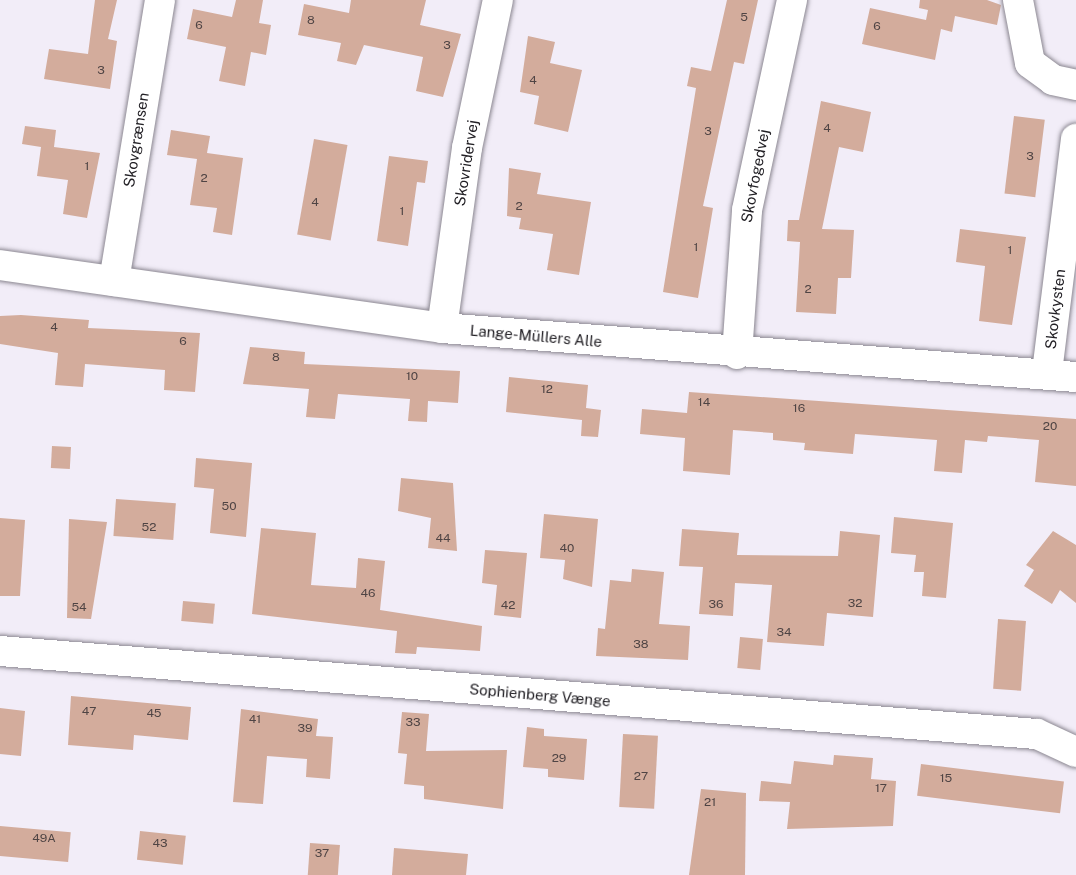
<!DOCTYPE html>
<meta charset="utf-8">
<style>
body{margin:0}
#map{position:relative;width:1076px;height:875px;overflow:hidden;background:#f2edf8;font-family:"Public Sans",sans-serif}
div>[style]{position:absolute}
.building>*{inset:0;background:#d3ac9c;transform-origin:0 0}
.roads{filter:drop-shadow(0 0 2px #8b8791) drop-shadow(0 0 2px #8b8791)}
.minor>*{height:30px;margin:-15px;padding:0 15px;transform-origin:15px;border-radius:15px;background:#fff}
span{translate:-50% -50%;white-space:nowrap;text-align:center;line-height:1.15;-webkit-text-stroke:4.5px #fff;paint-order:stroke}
.number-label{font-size:12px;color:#4f4444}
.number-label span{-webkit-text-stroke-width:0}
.street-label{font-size:15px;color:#232126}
</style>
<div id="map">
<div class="building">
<div style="clip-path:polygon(95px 0,117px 0,108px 39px,117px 41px,110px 89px,44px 79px,49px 49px,88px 54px)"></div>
<div style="clip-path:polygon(236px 0,263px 0,259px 23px,271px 25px,266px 55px,251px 52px,245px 86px,219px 81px,226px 47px,187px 39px,193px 9px,232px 17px)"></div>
<div style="clip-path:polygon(351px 0,426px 0,420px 25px,461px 34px,443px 97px,416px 91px,423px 57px,364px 45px,356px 65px,337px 61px,341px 43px,298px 35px,304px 4px,349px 13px)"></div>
<div style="clip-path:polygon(727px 0,758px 0,744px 64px,734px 62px,703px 206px,713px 208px,698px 298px,663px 292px,696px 88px,687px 86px,691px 67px,711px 71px)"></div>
<div style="clip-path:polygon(920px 0,987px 0,1001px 5px,997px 25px,955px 16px,952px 32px,941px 29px,935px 60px,862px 44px,870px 8px,926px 20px,928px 10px,919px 8px)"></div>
<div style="clip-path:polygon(528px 36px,555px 42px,550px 63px,582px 70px,568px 132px,534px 124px,539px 96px,520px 92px)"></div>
<div style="clip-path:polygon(821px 101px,871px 112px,863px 152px,839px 147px,822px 229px,854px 230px,851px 278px,838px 278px,836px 314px,796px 312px,800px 242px,787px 241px,788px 220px,799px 220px)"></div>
<div style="left:1014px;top:116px;width:31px;height:78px;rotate:7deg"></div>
<div style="clip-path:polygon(25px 126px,56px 130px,54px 147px,100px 153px,87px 218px,63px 214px,68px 180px,37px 176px,41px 147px,22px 144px)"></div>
<div style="clip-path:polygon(171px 130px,210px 136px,207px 153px,243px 158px,232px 235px,213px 232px,217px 208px,190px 205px,197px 159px,167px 155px)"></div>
<div style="left:314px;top:139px;width:34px;height:97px;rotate:10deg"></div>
<div style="clip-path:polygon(389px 156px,428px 161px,425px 183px,417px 182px,408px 246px,377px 241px)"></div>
<div style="clip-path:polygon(509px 168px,541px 173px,537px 194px,591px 202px,579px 275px,547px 270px,553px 234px,519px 229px,521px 218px,507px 216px)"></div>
<div style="clip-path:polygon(960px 229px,1026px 237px,1012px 325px,979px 321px,985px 266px,956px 262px)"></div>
<div style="clip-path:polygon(21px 315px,89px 320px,88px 328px,200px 333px,195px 392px,164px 390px,165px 370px,85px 364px,83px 387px,55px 385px,58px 353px,0 344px,0 316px)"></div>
<div style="clip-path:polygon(250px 347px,305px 352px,304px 364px,460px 371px,458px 403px,428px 401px,427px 422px,408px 421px,410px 399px,338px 394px,335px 419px,306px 417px,309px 389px,243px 384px)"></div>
<div style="clip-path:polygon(509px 377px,588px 385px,586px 408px,601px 410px,598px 437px,581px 436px,582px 420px,506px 412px)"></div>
<div style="clip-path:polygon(689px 392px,1076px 419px,1076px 486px,1035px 482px,1039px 440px,988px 436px,987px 442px,965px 440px,962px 473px,934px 471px,937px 440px,855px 434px,853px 454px,804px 450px,805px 443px,773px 440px,773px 433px,733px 430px,730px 475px,683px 471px,685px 438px,640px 434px,642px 409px,687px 413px)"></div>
<div style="left:52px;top:446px;width:19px;height:22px;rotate:3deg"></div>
<div style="clip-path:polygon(196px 458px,252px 463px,246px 537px,210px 533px,214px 489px,194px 487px)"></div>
<div style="clip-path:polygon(401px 478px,453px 483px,457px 551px,428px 548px,431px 518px,398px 511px)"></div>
<div style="left:116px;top:499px;width:60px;height:37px;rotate:4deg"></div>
<div style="clip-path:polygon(544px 514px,598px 519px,592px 587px,563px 579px,565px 560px,540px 558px)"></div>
<div style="clip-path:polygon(894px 517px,953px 523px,946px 598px,922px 596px,924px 572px,914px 572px,916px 555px,891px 553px)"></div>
<div style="clip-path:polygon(0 518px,25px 520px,20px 596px,0 596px)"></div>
<div style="clip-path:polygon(69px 519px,107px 522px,91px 619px,67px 618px)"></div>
<div style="clip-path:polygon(261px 528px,316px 533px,311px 585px,356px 588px,358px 558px,385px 561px,380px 610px,482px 626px,480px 651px,417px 647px,416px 654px,395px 653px,397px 631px,252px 614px)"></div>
<div style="clip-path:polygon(682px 529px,739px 533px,737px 555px,838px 556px,840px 531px,880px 535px,873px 617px,827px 613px,824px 646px,767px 642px,772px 585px,735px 583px,733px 616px,699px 614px,703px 567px,679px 566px)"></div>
<div style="clip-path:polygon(1053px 531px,1076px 545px,1076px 603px,1060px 590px,1052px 604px,1024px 586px,1034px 570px,1026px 565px)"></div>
<div style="clip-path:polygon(485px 550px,527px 553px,521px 618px,494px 615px,497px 585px,482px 583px)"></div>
<div style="clip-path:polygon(632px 569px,664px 572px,659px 624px,690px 626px,688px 660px,596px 656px,598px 628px,605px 629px,610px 580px,631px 582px)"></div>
<div style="left:183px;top:601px;width:32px;height:20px;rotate:5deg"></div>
<div style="left:998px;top:619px;width:28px;height:70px;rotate:4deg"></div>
<div style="left:740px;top:637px;width:23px;height:31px;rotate:5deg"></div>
<div style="clip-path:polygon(71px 696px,191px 707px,188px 740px,134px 735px,133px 750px,68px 745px)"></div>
<div style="clip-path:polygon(0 708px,25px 711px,21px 756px,0 754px)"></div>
<div style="clip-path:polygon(241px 709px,318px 719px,316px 736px,333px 737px,330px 779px,306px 777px,307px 759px,267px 756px,263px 804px,233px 802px)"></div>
<div style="clip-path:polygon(402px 712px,429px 714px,426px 751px,507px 750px,503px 809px,424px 799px,424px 786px,404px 784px,407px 754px,398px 753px)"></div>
<div style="clip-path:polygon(527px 727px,544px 729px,544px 736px,587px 739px,584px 780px,548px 777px,548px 769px,523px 767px)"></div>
<div style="left:623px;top:734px;width:35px;height:73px;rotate:3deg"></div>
<div style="clip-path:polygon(834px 755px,873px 758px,871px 779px,896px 781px,893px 826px,787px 829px,790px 802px,759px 801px,761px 781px,791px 784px,794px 761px,833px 765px)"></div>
<div style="left:921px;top:764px;width:144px;height:32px;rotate:7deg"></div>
<div style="clip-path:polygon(701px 789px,746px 793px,745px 875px,689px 875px)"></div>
<div style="left:0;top:826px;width:71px;height:30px;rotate:5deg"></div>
<div style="left:140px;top:831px;width:46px;height:29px;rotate:6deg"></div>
<div style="left:310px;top:843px;width:30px;height:32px;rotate:4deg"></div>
<div style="clip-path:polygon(394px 848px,468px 854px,466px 875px,392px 875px)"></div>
</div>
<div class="roads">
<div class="minor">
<div style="left:1018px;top:0;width:64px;rotate:79.2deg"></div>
<div style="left:1030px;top:63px;width:29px;rotate:36deg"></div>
<div style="left:1053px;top:80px;width:24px;rotate:12deg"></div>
<div style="left:0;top:265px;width:446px;rotate:8.1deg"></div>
<div style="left:442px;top:328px;width:636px;rotate:4.42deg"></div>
<div style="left:114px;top:281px;width:285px;rotate:-80.7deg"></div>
<div style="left:442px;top:328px;width:182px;rotate:-82.1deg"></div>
<div style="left:467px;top:148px;width:151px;rotate:-78.2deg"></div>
<div style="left:737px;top:354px;width:144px;rotate:-86deg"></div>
<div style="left:747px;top:210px;width:215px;rotate:-77.9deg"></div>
<div style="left:1047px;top:372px;width:235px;rotate:-82.9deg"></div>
<div style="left:0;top:651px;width:1040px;rotate:4.58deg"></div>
<div style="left:1037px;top:734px;width:43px;rotate:24.8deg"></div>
</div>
</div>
<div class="number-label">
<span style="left:744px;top:18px">5</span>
<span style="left:311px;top:21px">8</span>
<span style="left:199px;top:26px">6</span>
<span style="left:877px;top:27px">6</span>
<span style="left:447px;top:46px">3</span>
<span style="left:101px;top:71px">3</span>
<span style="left:533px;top:81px">4</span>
<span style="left:827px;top:129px">4</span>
<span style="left:708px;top:132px">3</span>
<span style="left:1030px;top:157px">3</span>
<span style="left:87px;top:167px">1</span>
<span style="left:204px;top:179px">2</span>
<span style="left:315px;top:203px">4</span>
<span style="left:519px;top:207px">2</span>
<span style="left:402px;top:212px">1</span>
<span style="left:696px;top:248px">1</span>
<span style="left:1010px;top:251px">1</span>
<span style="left:808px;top:290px">2</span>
<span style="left:54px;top:328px">4</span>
<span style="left:183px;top:342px">6</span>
<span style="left:276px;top:358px">8</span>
<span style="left:412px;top:377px">10</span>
<span style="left:547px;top:390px">12</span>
<span style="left:704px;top:403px">14</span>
<span style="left:799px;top:409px">16</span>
<span style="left:1050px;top:427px">20</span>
<span style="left:229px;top:507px">50</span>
<span style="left:149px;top:528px">52</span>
<span style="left:443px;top:539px">44</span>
<span style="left:567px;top:549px">40</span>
<span style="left:368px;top:594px">46</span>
<span style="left:855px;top:604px">32</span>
<span style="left:716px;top:605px">36</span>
<span style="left:508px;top:606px">42</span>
<span style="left:79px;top:608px">54</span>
<span style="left:784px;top:633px">34</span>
<span style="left:641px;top:645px">38</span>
<span style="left:89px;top:712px">47</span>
<span style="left:154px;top:714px">45</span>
<span style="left:255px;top:720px">41</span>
<span style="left:413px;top:723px">33</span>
<span style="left:305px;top:729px">39</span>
<span style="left:559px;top:759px">29</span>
<span style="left:641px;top:777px">27</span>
<span style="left:946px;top:779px">15</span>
<span style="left:881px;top:789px">17</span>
<span style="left:710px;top:803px">21</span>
<span style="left:44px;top:839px">49A</span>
<span style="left:160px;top:844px">43</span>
<span style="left:322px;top:854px">37</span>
</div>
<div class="street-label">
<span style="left:136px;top:140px;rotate:-81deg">Skovgrænsen</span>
<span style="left:466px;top:163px;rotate:-81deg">Skovridervej</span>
<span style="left:755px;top:176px;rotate:-79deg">Skovfogedvej</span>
<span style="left:1055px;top:309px;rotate:-83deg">Skovkysten</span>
<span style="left:536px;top:336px;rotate:5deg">Lange-Müllers Alle</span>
<span style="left:540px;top:695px;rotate:5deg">Sophienberg Vænge</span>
</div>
</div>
